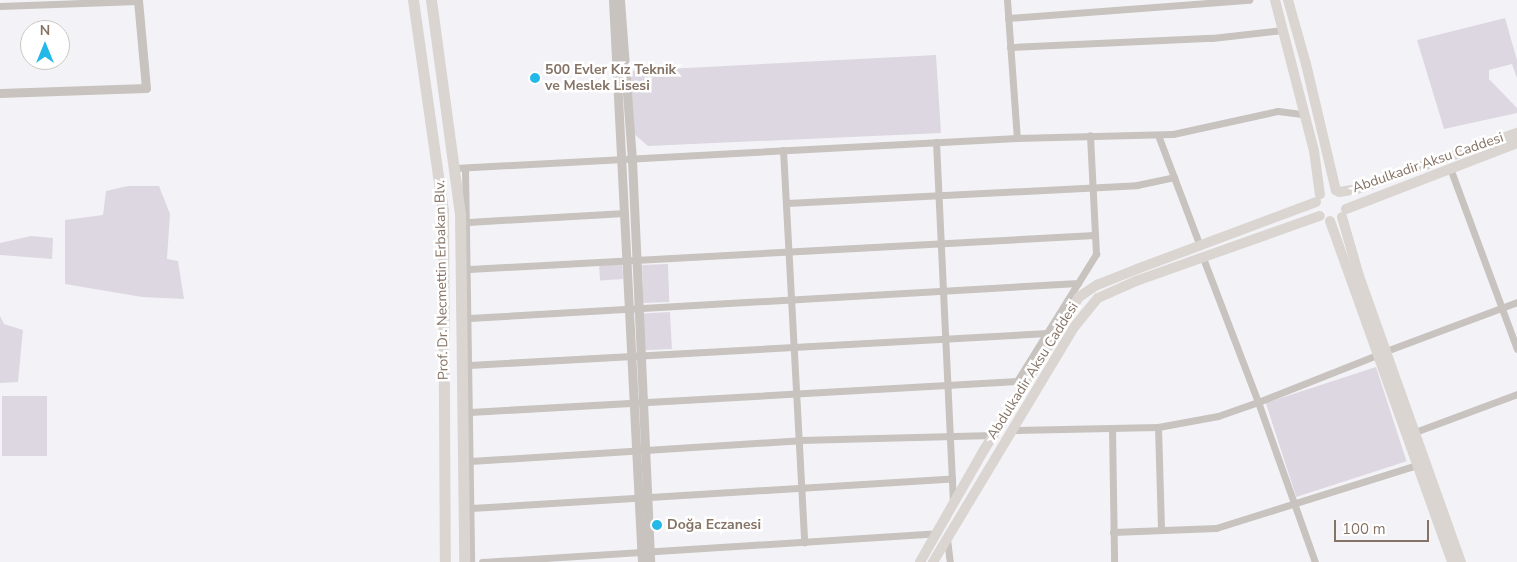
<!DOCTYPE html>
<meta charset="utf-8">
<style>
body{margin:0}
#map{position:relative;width:1517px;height:562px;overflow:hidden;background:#f3f3f7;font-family:"Nunito Sans",sans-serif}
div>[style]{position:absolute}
.green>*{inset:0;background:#ddd7e1;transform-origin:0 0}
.minor>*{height:7px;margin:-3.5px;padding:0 3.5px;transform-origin:3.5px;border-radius:3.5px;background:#c8c3bf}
.tertiary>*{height:9px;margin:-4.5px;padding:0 4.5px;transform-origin:4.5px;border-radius:4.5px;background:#c8c3bf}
.secondary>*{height:10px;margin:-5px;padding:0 5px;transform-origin:5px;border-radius:5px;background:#dad5d1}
.primary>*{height:11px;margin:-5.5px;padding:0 5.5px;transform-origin:5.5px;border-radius:5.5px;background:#dad5d1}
.dots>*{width:14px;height:14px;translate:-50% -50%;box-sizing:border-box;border:2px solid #fff;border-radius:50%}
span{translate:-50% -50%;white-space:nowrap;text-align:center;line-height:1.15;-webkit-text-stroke:5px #fff;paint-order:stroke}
.poi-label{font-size:14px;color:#857365;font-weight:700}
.left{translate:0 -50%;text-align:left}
.street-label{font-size:14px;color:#857365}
.north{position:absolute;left:20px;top:20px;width:50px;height:50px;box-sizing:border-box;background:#fff;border:1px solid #cec7c1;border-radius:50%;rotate:0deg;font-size:14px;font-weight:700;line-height:20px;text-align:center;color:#857365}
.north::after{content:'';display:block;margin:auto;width:18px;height:22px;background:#22b9e8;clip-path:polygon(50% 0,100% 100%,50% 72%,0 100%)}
.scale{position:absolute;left:1334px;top:520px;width:95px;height:22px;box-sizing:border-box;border:2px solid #857365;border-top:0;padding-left:6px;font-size:15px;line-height:18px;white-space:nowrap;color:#857365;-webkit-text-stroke:4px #fff;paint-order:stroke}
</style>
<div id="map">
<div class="green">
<div style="clip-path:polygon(1505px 18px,1517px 60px,1517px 78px,1512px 64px,1489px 70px,1489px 79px,1517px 108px,1517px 113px,1444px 129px,1417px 40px)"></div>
<div style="clip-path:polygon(936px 55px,941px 133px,648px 146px,633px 133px,628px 71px)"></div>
<div style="clip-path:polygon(128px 186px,159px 186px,170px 214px,167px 259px,178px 261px,184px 299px,142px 297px,65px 284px,65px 220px,103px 215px,106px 191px)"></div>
<div style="clip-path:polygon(31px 236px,53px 238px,52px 259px,0 255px,0 243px)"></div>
<div style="left:622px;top:264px;width:15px;height:23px;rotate:86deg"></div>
<div style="left:668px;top:264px;width:38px;height:26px;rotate:88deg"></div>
<div style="left:670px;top:312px;width:37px;height:27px;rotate:87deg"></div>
<div style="clip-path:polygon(0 316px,4px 324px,23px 330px,18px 382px,0 383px)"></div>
<div style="left:1376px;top:367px;width:99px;height:116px;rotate:72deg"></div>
<div style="left:2px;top:396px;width:45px;height:60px"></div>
</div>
<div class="minor">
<div style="left:1007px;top:0;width:138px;rotate:85.9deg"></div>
<div style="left:0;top:6px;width:138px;rotate:-2.1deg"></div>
<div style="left:1008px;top:18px;width:242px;rotate:-4.3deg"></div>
<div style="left:1010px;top:47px;width:202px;rotate:-2.6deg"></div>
<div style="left:1212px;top:38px;width:71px;rotate:-6.4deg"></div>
<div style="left:1158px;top:135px;width:119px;rotate:69.3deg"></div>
<div style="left:936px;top:142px;width:362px;rotate:87.3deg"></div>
<div style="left:783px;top:150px;width:393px;rotate:86.9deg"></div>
<div style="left:455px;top:168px;width:563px;rotate:-3.06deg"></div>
<div style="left:1017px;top:138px;width:156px;rotate:-1.5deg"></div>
<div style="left:1173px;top:134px;width:107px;rotate:-12.4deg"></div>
<div style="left:1278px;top:111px;width:26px;rotate:7deg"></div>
<div style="left:465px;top:168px;width:394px;rotate:89.1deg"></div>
<div style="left:1450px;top:168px;width:193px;rotate:69.7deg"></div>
<div style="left:787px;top:203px;width:350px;rotate:-2.9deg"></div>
<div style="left:1137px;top:185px;width:38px;rotate:-12deg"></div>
<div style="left:468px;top:222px;width:157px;rotate:-3.3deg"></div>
<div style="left:1203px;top:258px;width:154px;rotate:69.1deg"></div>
<div style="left:1258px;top:402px;width:128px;rotate:-21.6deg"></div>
<div style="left:469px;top:269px;width:626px;rotate:-3.11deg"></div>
<div style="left:469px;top:318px;width:610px;rotate:-3.29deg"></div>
<div style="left:1386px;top:351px;width:140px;rotate:-20.5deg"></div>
<div style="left:469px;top:365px;width:580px;rotate:-3.16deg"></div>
<div style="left:470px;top:412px;width:548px;rotate:-3.24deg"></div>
<div style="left:1017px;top:381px;width:150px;rotate:-58.1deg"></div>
<div style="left:1096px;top:254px;width:119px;rotate:-92.9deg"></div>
<div style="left:1158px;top:427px;width:103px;rotate:88.3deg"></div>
<div style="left:1112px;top:428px;width:134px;rotate:89.1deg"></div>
<div style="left:1013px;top:430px;width:145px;rotate:-1.2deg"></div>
<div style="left:1158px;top:427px;width:61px;rotate:-10.4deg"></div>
<div style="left:1218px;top:416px;width:42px;rotate:-19.3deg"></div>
<div style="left:1258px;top:402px;width:170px;rotate:70.4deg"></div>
<div style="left:1415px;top:432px;width:109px;rotate:-20.4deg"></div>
<div style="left:470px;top:461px;width:331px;rotate:-3.6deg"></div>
<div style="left:800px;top:440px;width:193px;rotate:-1.5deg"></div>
<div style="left:471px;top:508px;width:482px;rotate:-3.5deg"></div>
<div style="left:1113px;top:532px;width:103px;rotate:-2.2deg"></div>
<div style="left:1216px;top:528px;width:211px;rotate:-17.4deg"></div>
<div style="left:947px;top:539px;width:23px;rotate:83deg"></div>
<div style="left:482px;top:562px;width:456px;rotate:-3.6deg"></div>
</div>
<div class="tertiary">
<div style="left:613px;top:0;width:563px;rotate:87.05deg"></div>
<div style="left:620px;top:0;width:160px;rotate:85.7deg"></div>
<div style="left:632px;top:160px;width:402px;rotate:87.4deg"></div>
<div style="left:0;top:93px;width:146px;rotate:-2deg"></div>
<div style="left:146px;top:88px;width:88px;rotate:-95.2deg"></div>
</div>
<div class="secondary">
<div style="left:1275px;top:0;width:156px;rotate:75.5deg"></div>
<div style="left:1314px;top:151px;width:44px;rotate:82.2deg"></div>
<div style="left:1288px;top:0;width:66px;rotate:74.3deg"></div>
<div style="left:1306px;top:64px;width:130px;rotate:76.7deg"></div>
<div style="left:1339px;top:192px;width:18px;rotate:-9deg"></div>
<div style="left:1357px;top:189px;width:170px;rotate:-19.3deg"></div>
<div style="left:1346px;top:209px;width:183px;rotate:-21.1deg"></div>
<div style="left:1342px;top:217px;width:61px;rotate:73.9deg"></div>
<div style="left:1359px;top:276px;width:304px;rotate:70.4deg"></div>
<div style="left:1330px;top:221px;width:362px;rotate:70.3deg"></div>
<div style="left:920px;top:562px;width:129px;rotate:-60.3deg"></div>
<div style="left:984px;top:450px;width:180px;rotate:-58.2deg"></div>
<div style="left:1079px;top:297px;width:22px;rotate:-34deg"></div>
<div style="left:1097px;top:285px;width:43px;rotate:-21.8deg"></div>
<div style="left:1137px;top:269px;width:191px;rotate:-20.5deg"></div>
<div style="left:933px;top:562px;width:275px;rotate:-59deg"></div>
<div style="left:1075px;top:326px;width:36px;rotate:-51deg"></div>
<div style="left:1098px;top:298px;width:42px;rotate:-24.1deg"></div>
<div style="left:1136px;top:281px;width:195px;rotate:-19.5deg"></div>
</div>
<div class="primary">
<div style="left:413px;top:0;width:212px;rotate:81.9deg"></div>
<div style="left:443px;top:210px;width:352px;rotate:89.7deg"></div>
<div style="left:431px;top:0;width:216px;rotate:82.3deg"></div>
<div style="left:460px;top:214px;width:348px;rotate:89.3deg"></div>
</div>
<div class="dots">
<div style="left:535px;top:78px;background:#22b9e8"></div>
<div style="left:657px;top:525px;background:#22b9e8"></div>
</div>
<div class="poi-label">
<span class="left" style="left:545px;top:78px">500 Evler Kız Teknik<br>ve Meslek Lisesi</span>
<span class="left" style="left:667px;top:525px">Doğa Eczanesi</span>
</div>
<div class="street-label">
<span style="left:1428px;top:163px;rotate:-19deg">Abdulkadir Aksu Caddesi</span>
<span style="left:442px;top:280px;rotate:-91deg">Prof. Dr. Necmettin Erbakan Blv.</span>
<span style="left:1033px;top:371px;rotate:-58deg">Abdulkadir Aksu Caddesi</span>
</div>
<div class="north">N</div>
<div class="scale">100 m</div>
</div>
